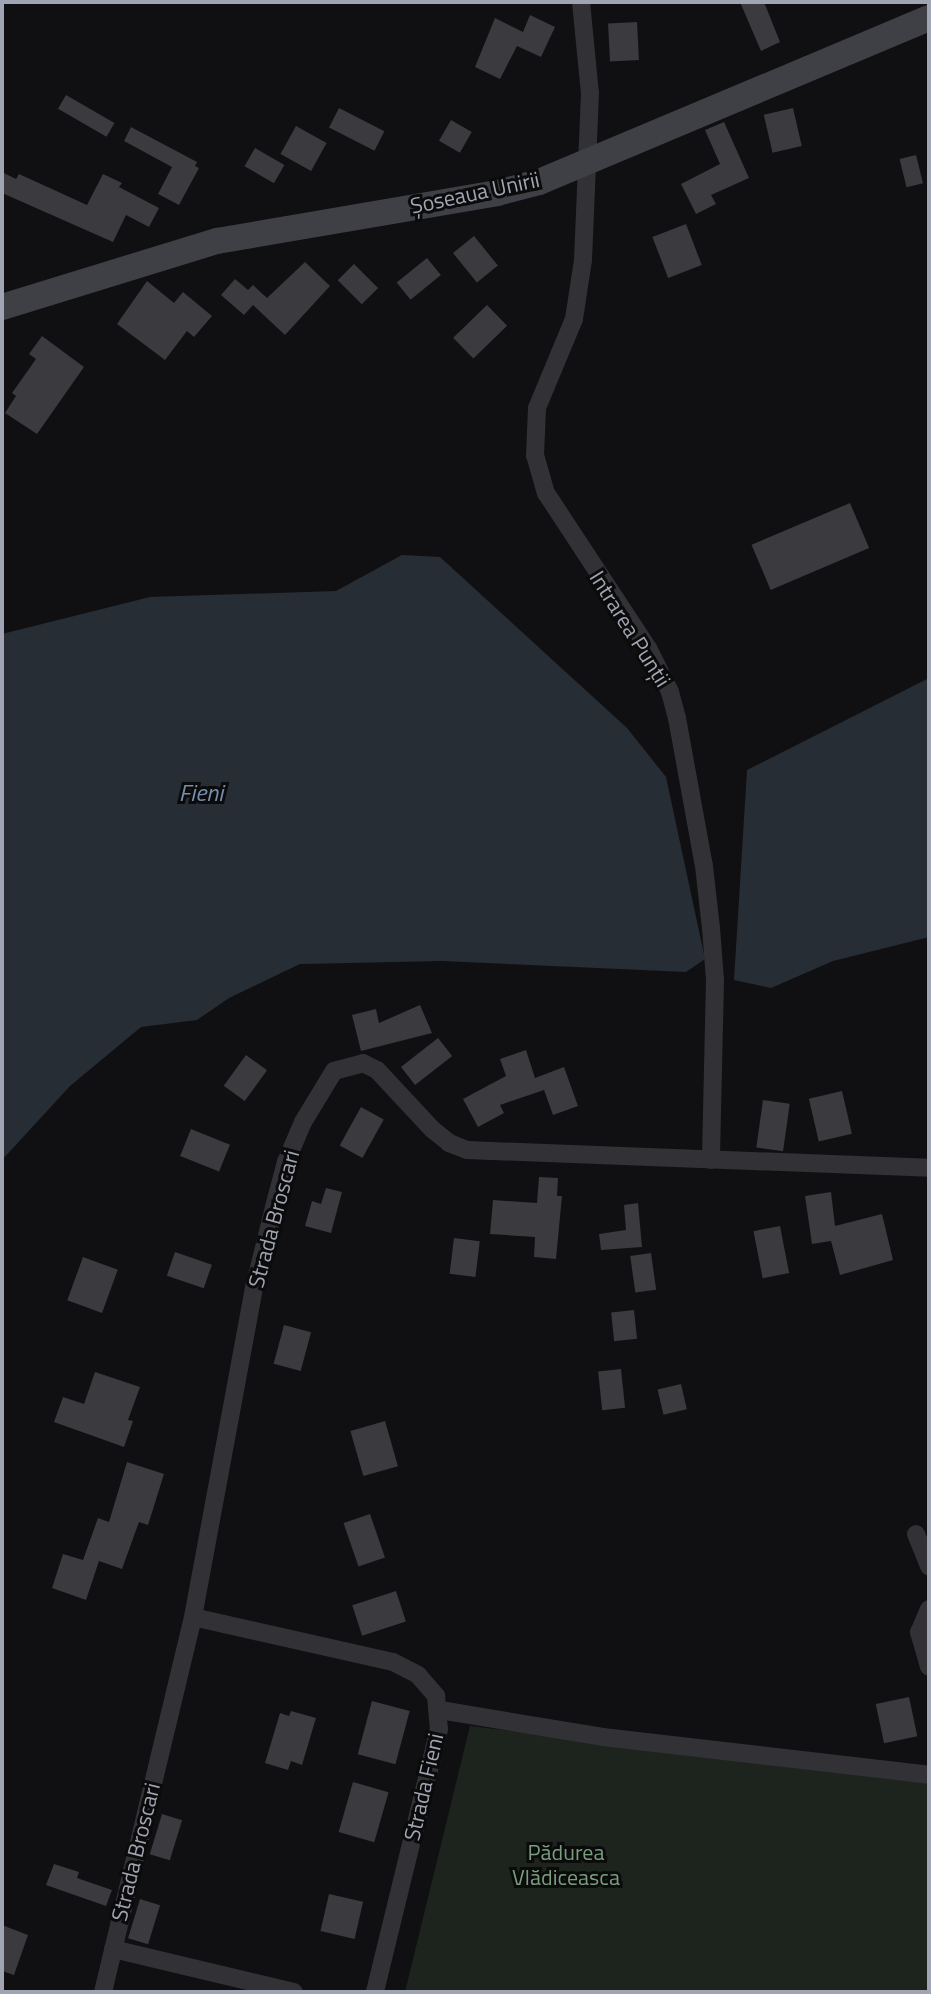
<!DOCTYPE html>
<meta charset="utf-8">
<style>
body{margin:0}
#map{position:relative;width:931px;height:1994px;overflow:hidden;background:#101012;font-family:"Titillium Web",sans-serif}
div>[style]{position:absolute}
.green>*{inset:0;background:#1d241e}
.water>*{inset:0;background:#272d35}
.building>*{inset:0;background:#3a3a3f;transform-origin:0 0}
.minor>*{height:18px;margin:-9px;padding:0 9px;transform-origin:9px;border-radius:9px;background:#313136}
.secondary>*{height:26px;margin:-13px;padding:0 13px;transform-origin:13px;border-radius:13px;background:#3f4046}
span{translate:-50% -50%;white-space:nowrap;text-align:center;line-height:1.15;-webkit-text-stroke:6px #0b0b0c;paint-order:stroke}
.street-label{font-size:22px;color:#a1a4b2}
.park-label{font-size:22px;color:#789e7f}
.water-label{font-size:24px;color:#788eae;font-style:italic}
.frame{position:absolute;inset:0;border:4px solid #a1a4b2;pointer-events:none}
</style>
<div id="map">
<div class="green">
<div style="clip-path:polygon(470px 1726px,929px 1781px,929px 1992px,405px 1992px)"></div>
</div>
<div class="water">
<div style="clip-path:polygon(402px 555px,440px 557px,627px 728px,666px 777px,705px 959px,686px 972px,442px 961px,300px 964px,229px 998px,197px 1020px,141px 1027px,70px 1086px,2px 1160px,2px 634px,150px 597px,336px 591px)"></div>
<div style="clip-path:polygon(929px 678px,929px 937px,833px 961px,771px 988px,734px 980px,747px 770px)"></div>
</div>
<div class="building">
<div style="clip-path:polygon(740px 2px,764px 2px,780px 42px,761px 51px)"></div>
<div style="clip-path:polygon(530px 15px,555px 27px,541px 57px,517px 46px,500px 79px,475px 67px,495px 18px,523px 32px)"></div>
<div style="left:637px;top:22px;width:38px;height:29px;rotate:87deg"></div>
<div style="left:66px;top:95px;width:56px;height:16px;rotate:30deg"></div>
<div style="left:339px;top:108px;width:51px;height:22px;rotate:27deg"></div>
<div style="left:793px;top:108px;width:39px;height:30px;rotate:77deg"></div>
<div style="left:451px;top:120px;width:24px;height:24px;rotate:30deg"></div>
<div style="clip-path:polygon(724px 122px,749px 178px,711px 195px,716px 204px,696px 214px,681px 184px,720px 164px,705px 130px)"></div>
<div style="left:296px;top:126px;width:35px;height:32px;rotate:29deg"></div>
<div style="clip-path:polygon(131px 127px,197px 162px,195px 166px,199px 168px,179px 205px,158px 194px,172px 167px,124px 141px)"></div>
<div style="left:255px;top:148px;width:34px;height:21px;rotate:30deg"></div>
<div style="left:916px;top:155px;width:29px;height:17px;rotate:76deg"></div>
<div style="clip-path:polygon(2px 172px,16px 179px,19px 174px,87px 205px,103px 174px,122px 183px,119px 187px,159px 208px,149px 227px,126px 215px,113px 242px,2px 193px)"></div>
<div style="left:686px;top:224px;width:44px;height:36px;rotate:69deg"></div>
<div style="left:474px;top:236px;width:38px;height:27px;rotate:51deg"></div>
<div style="left:427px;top:258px;width:22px;height:39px;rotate:51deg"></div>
<div style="clip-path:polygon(305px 262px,330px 286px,285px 335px,253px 305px,244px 315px,221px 295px,235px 279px,248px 290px,253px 285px,267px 298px)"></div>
<div style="left:354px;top:264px;width:34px;height:23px;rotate:45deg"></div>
<div style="clip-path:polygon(147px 281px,174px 303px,183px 292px,212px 316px,194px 337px,187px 331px,165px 360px,117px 324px)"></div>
<div style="left:487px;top:305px;width:29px;height:47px;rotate:46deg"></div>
<div style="clip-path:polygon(42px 336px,84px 367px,37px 434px,5px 413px,16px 396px,12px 393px,36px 359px,29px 354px)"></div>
<div style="left:850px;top:503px;width:49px;height:107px;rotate:67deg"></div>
<div style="clip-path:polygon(420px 1005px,432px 1033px,361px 1051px,352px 1015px,376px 1009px,379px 1023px)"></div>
<div style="left:438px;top:1038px;width:23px;height:47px;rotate:52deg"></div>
<div style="clip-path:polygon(526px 1050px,535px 1078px,564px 1067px,578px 1106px,553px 1115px,544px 1090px,500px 1105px,504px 1113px,478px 1127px,463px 1099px,506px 1076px,500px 1059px)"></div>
<div style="left:246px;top:1055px;width:26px;height:38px;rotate:36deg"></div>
<div style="left:842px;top:1091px;width:44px;height:34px;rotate:77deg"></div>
<div style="left:763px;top:1100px;width:27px;height:48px;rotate:8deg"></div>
<div style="left:361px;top:1107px;width:26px;height:44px;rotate:29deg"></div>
<div style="left:191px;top:1129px;width:42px;height:29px;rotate:22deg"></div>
<div style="clip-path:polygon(539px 1177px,558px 1178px,557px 1196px,562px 1196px,556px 1259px,534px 1257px,535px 1237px,490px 1234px,493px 1200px,537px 1203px)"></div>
<div style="clip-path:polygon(326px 1188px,342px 1192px,331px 1233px,305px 1226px,312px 1201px,321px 1204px)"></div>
<div style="clip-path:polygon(831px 1192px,835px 1226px,882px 1214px,893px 1260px,840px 1275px,831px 1241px,812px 1244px,805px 1196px)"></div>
<div style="clip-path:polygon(638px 1203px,642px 1247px,601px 1250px,599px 1234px,626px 1230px,624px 1205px)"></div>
<div style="left:780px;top:1226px;width:48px;height:27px;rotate:79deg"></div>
<div style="left:454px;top:1238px;width:26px;height:36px;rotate:7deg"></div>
<div style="left:175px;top:1252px;width:39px;height:25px;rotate:19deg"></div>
<div style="left:651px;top:1253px;width:37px;height:21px;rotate:82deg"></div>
<div style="left:83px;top:1257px;width:37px;height:46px;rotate:20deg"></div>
<div style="left:634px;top:1310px;width:29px;height:23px;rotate:84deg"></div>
<div style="left:284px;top:1325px;width:28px;height:40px;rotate:15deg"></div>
<div style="left:621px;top:1369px;width:39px;height:23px;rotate:84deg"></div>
<div style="clip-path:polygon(95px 1372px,140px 1387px,128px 1420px,133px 1421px,124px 1447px,54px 1422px,63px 1397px,84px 1404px)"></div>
<div style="left:681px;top:1384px;width:26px;height:24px;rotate:77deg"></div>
<div style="left:385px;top:1421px;width:47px;height:36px;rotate:74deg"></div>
<div style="clip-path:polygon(127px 1462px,164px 1474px,148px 1525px,139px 1522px,122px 1569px,99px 1561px,86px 1600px,52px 1588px,63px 1554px,83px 1560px,98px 1518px,109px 1522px)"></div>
<div style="left:370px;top:1514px;width:46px;height:28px;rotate:71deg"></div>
<div style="left:396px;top:1591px;width:32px;height:46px;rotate:72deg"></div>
<div style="left:909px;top:1697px;width:40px;height:34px;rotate:78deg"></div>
<div style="left:372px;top:1701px;width:39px;height:55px;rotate:15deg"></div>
<div style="clip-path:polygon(291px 1711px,316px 1718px,302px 1765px,291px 1761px,288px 1770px,265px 1763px,280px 1713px,289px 1716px)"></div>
<div style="left:353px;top:1782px;width:37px;height:52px;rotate:16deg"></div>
<div style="left:162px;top:1814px;width:21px;height:42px;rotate:17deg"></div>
<div style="clip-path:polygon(54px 1864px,79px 1872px,77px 1878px,112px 1890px,106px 1906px,46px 1885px)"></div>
<div style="left:329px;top:1894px;width:35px;height:38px;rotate:13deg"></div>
<div style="left:140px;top:1899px;width:21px;height:41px;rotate:17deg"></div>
<div style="clip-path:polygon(2px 1925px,28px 1935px,14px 1975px,2px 1971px)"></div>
</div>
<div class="minor">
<div style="left:581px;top:2px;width:91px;rotate:84.4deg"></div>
<div style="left:590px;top:93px;width:167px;rotate:92.4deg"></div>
<div style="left:583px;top:260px;width:60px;rotate:98.7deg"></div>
<div style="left:574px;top:319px;width:96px;rotate:112.6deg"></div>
<div style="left:537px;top:408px;width:47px;rotate:92.4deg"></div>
<div style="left:535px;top:455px;width:40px;rotate:74deg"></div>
<div style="left:546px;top:493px;width:186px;rotate:56.7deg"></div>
<div style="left:648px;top:648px;width:49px;rotate:63.4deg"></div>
<div style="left:670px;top:692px;width:27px;rotate:75deg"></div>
<div style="left:677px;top:718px;width:150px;rotate:79.7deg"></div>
<div style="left:704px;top:866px;width:62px;rotate:83.6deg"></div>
<div style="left:711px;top:928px;width:52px;rotate:85.6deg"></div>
<div style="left:715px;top:980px;width:180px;rotate:91.3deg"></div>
<div style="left:916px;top:1534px;width:35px;rotate:68deg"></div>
<div style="left:929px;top:1609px;width:25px;rotate:113deg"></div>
<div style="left:919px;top:1632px;width:36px;rotate:74deg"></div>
<div style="left:193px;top:1617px;width:205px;rotate:12.7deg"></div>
<div style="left:393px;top:1662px;width:28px;rotate:27deg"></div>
<div style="left:418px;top:1675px;width:28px;rotate:49deg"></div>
<div style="left:436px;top:1696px;width:33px;rotate:85deg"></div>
<div style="left:439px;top:1729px;width:271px;rotate:103.7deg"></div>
<div style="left:440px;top:1710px;width:165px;rotate:9.4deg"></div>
<div style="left:603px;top:1737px;width:328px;rotate:6.6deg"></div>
<div style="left:113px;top:1949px;width:186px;rotate:13.4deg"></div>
<div style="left:103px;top:1992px;width:386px;rotate:-76.5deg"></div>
<div style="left:193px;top:1617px;width:339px;rotate:-79.5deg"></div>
<div style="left:255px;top:1284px;width:79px;rotate:-76.1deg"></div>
<div style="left:274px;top:1207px;width:47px;rotate:-75.1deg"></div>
<div style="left:286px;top:1162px;width:43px;rotate:-67deg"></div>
<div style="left:303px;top:1122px;width:60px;rotate:-58.7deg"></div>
<div style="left:334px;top:1071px;width:30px;rotate:-15deg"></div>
<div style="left:363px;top:1063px;width:16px;rotate:27deg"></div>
<div style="left:377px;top:1070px;width:81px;rotate:47deg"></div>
<div style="left:432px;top:1129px;width:22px;rotate:39deg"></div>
<div style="left:449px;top:1143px;width:19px;rotate:21deg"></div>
<div style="left:467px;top:1150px;width:462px;rotate:2.2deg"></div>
</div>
<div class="secondary">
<div style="left:2px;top:307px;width:225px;rotate:-17.1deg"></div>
<div style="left:217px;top:241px;width:284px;rotate:-9.7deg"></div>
<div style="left:497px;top:193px;width:43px;rotate:-14.7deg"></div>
<div style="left:539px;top:182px;width:423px;rotate:-22.8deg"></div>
</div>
<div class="street-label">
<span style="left:475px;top:193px;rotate:-12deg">Șoseaua Unirii</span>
<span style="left:630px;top:629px;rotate:58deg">Intrarea Punții</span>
<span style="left:274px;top:1219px;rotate:-75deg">Strada Broscari</span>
<span style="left:424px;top:1787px;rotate:-77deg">Strada Fieni</span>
<span style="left:136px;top:1852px;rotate:-76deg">Strada Broscari</span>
</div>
<div class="park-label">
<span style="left:566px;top:1865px">Pădurea<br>Vlădiceasca</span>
</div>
<div class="water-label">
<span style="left:201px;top:793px">Fieni</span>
</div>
<div class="frame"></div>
</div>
